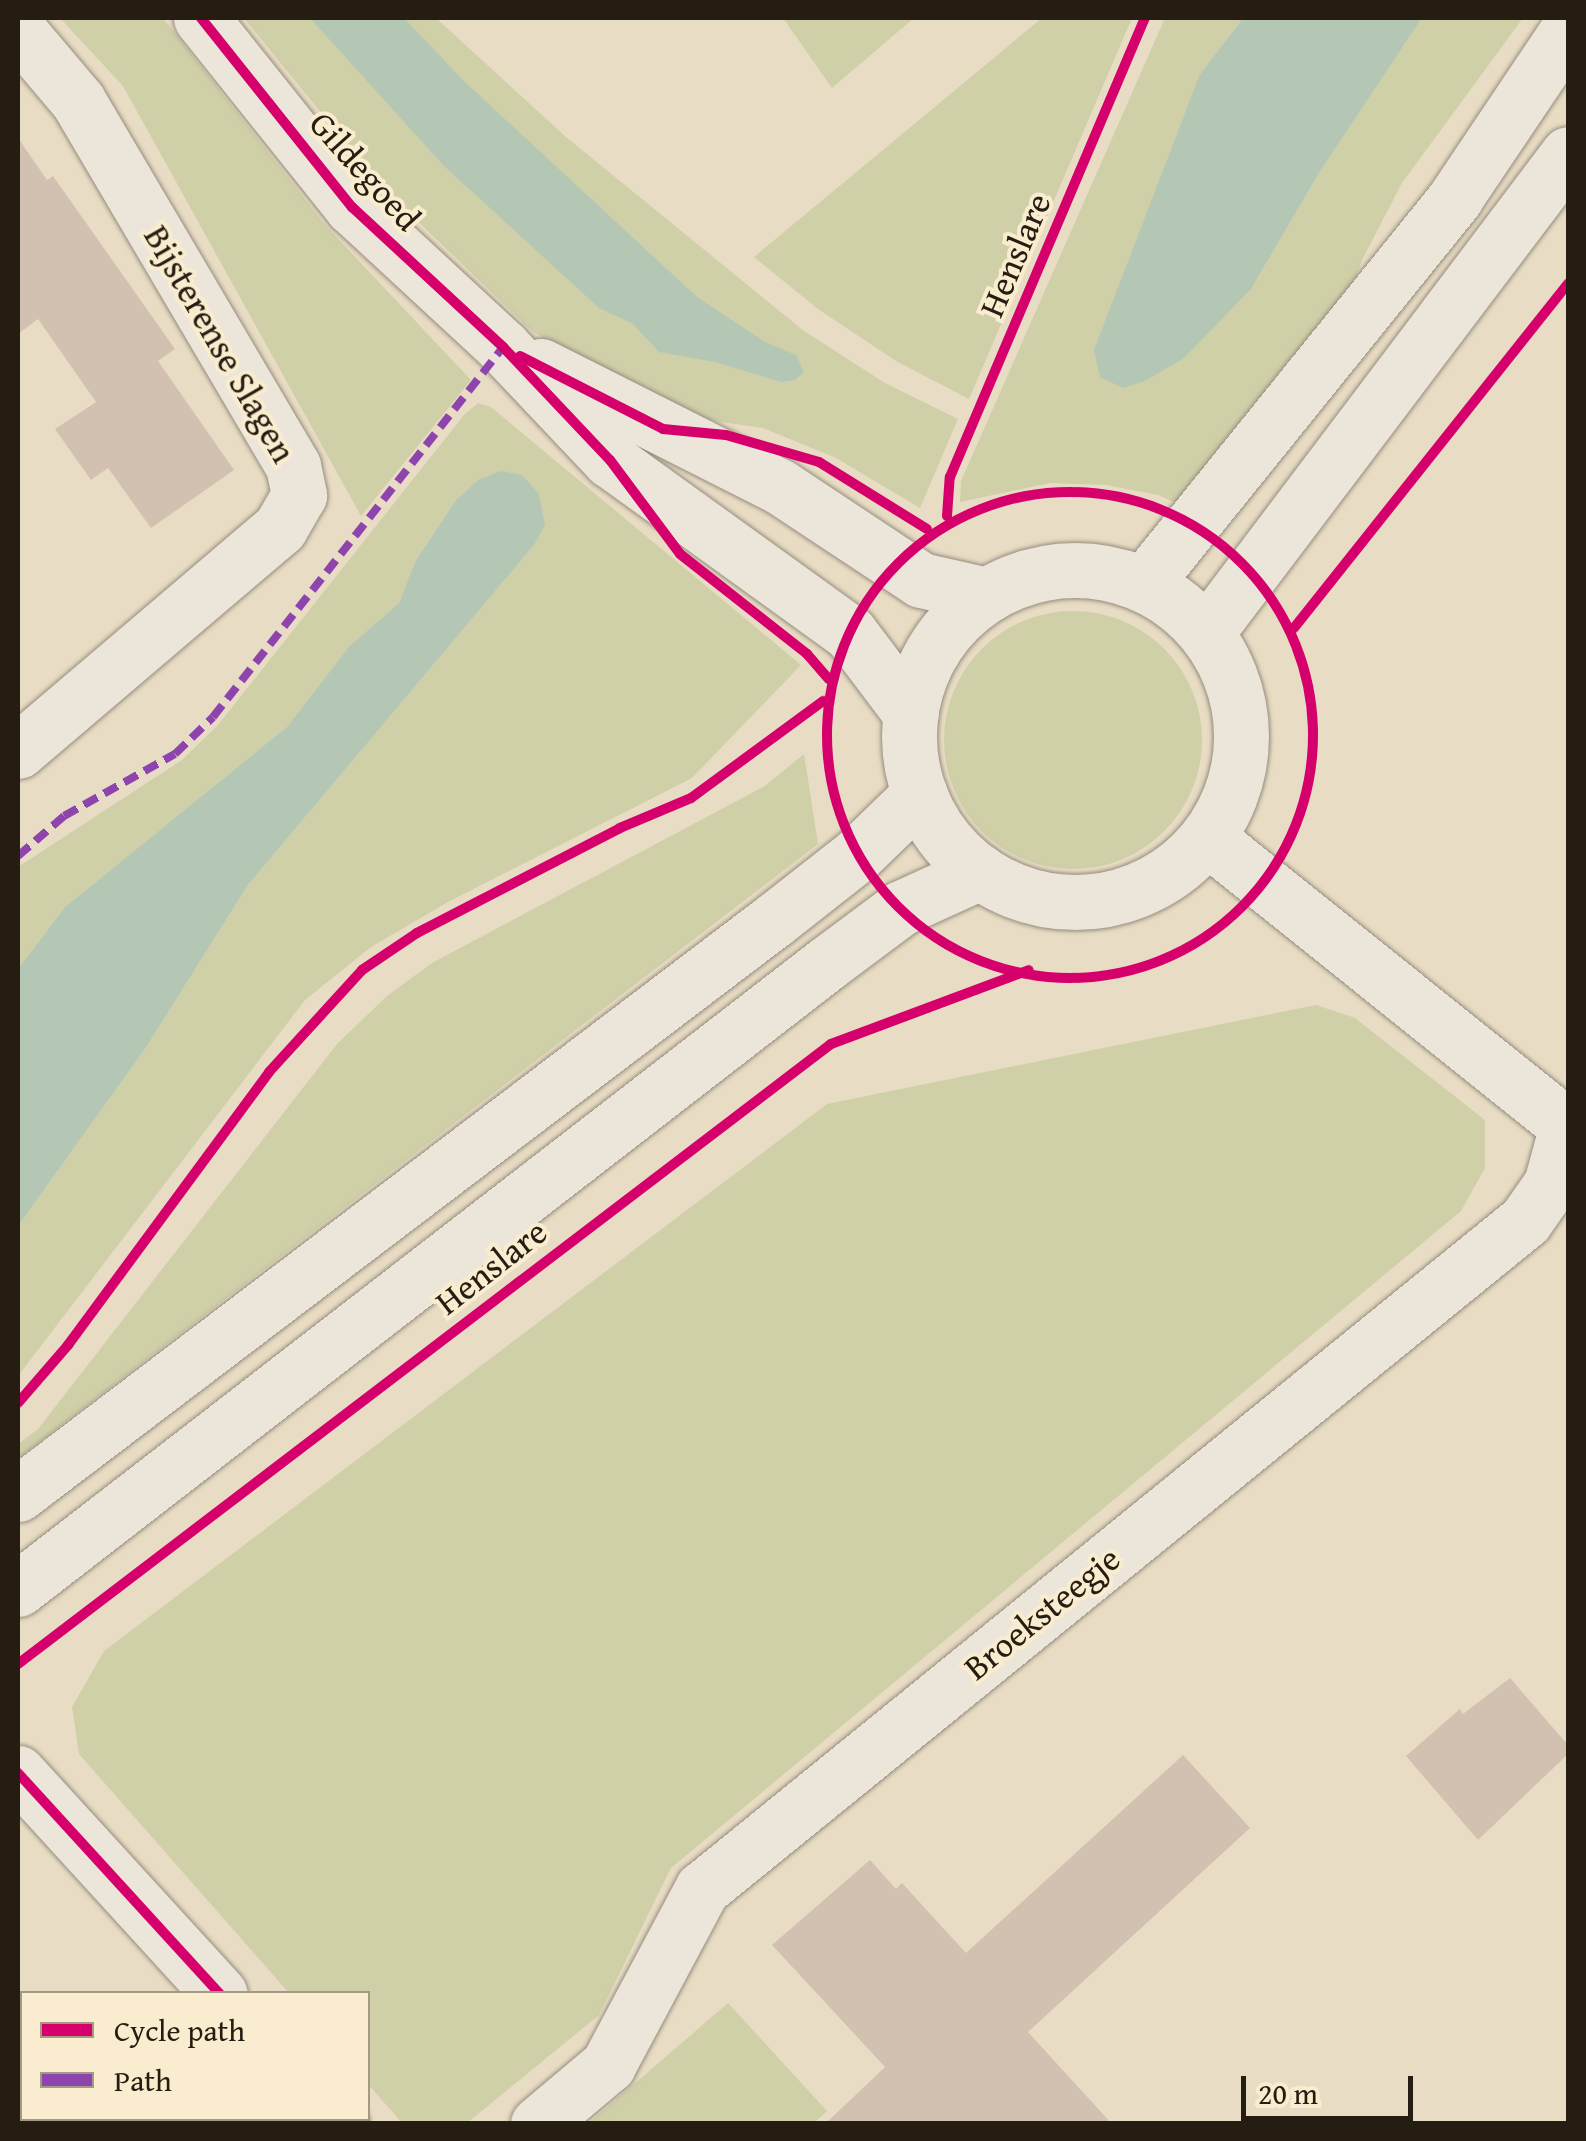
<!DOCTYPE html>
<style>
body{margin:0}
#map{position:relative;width:1586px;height:2141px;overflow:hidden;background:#e9dcc4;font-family:"Gentium Book Plus",serif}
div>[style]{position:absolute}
.green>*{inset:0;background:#cfcfa8}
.round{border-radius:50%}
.water>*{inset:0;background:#b4c7b5}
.building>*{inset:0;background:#d2c1b0}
.roads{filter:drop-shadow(0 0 2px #958d7e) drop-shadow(0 0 2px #958d7e)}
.minor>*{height:55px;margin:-27.5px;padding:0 27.5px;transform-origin:27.5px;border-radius:27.5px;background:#ece5d9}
.minor>.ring{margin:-27.5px;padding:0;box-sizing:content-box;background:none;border:55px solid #ece5d9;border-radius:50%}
.quiet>*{height:8px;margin-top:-4px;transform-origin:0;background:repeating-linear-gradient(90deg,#8e44ad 0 15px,transparent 0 23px)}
.cycleway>*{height:10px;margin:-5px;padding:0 5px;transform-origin:5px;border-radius:5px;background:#d6006c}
.cycleway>.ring{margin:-5px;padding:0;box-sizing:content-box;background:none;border:10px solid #d6006c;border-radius:50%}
span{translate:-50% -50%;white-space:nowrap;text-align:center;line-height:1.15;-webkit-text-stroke:8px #faeccf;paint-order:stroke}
.street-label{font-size:35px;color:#251d12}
.frame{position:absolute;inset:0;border:20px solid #251d12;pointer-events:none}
.legend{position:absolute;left:20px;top:1991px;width:350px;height:130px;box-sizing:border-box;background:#faeccf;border:2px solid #a59983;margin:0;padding:12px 18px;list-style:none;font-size:30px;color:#251d12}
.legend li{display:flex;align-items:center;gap:20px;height:50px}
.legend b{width:50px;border:2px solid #a59983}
.scale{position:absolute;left:1241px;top:2076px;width:172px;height:45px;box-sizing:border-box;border:5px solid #251d12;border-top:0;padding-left:12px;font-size:30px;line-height:35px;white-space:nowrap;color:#251d12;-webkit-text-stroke:8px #faeccf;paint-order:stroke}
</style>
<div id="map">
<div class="green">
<div style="clip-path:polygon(60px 18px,163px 18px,325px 225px,471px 380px,361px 516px,123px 86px)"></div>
<div style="clip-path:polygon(244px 18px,436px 18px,566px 137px,804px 331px,885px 383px,958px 419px,920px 508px,836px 458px,763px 428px,693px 418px,533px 332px,380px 185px)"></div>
<div style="clip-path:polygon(783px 18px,914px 18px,832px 88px)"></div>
<div style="clip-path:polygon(1042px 18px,1132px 18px,969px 399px,896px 361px,818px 309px,754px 257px)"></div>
<div style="clip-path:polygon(1165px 18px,1243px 18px,1200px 74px,1251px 289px,1319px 173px,1422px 18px,1523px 18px,1402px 183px,1362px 260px,1350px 293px,1185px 507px,1158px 495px,1106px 485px,1050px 483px,960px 502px,961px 481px)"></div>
<div style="clip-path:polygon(478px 403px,491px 407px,801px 665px,692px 778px,448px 902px,371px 947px,305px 1000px,18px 1376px,18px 1226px,145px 1049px,248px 885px,534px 545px,478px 480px,455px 501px,415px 562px,399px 603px,288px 726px,65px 907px,18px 969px,18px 867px,182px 760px,218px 725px,464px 415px)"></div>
<div class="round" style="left:944px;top:611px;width:258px;height:258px"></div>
<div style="clip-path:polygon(804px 754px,818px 844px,18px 1458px,18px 1444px,38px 1429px,337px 1044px,387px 996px,432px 963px,765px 786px)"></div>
<div style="clip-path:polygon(1316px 1005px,1355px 1018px,1485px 1120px,1485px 1168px,1461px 1211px,671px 1868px,599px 2015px,467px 2123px,402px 2123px,368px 2084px,368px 1994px,289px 1993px,79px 1754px,72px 1707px,104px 1651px,827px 1104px)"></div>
<div style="clip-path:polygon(728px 2003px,827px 2111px,814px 2123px,589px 2123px)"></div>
</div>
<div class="water">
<div style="clip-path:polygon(310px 18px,404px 18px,464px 81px,697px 297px,765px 342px,796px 355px,804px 372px,795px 380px,781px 382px,715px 362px,659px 352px,633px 324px,599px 308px,443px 165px)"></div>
<div style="clip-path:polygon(1243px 18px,1422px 18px,1319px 173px,1251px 289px,1184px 358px,1145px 381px,1123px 388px,1100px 377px,1094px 350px,1200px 74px)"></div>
<div style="clip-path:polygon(501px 471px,522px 475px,539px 494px,545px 525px,534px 545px,248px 885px,145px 1049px,18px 1226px,18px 969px,65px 907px,288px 726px,349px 647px,399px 603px,415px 562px,455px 501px,478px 480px)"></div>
</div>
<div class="building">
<div style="clip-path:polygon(18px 138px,47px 180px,53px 176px,175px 349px,158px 361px,234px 470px,151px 528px,108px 468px,91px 480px,55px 429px,96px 402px,38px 319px,18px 334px)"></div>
<div style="clip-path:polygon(1510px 1678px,1568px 1745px,1568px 1754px,1478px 1840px,1406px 1756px,1460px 1709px,1463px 1714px)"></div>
<div style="clip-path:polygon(1183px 1755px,1250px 1828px,1028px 2032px,1112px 2124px,825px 2124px,885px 2067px,772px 1945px,870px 1860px,896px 1889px,902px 1883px,966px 1953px)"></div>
</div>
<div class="roads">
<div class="minor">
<div style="left:201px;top:18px;width:242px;rotate:51.4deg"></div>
<div style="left:352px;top:207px;width:206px;rotate:42.8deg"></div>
<div style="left:503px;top:347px;width:156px;rotate:46.6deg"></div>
<div style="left:610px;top:460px;width:296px;rotate:35.8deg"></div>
<div style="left:850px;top:633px;width:101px;rotate:53deg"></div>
<div style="left:18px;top:30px;width:93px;rotate:49.8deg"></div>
<div style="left:78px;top:101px;width:424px;rotate:59.5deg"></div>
<div style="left:293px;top:466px;width:30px;rotate:78deg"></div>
<div style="left:299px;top:495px;width:38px;rotate:120deg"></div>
<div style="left:280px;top:528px;width:344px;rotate:139.6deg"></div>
<div style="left:541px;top:366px;width:267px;rotate:26.8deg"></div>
<div style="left:779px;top:486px;width:170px;rotate:33.5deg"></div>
<div style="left:921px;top:580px;width:68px;rotate:12.8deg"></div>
<div class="ring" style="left:909px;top:570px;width:277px;height:277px"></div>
<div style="left:1144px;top:584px;width:496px;rotate:-51.1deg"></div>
<div style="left:1455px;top:198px;width:202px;rotate:-56.1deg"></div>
<div style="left:1206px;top:633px;width:600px;rotate:-52.92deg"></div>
<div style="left:18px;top:1494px;width:948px;rotate:-37.2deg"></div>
<div style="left:773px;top:921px;width:105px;rotate:-38.1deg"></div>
<div style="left:856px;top:856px;width:89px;rotate:-44.1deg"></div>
<div style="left:18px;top:1589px;width:1022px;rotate:-37.72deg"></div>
<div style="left:826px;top:964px;width:94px;rotate:-36.7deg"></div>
<div style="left:901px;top:908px;width:87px;rotate:-24.5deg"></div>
<div style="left:18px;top:1773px;width:299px;rotate:47.6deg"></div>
<div style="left:336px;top:2118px;width:8px;rotate:50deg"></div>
<div style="left:538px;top:2124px;width:92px;rotate:-40.1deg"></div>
<div style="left:608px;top:2065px;width:200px;rotate:-61.9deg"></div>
<div style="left:702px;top:1889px;width:1060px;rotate:-39.07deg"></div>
<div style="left:1525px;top:1221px;width:45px;rotate:-54.9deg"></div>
<div style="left:1551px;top:1184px;width:60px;rotate:-74.6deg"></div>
<div style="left:1567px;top:1126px;width:461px;rotate:-141.3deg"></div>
</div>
</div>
<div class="quiet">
<div style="left:18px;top:856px;width:61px;rotate:-41deg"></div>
<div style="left:64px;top:816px;width:127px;rotate:-29.2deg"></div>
<div style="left:175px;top:754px;width:53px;rotate:-44.2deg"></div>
<div style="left:213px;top:717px;width:470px;rotate:-51.9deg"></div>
</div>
<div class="cycleway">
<div style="left:201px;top:18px;width:242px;rotate:51.4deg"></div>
<div style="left:352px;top:207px;width:206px;rotate:42.8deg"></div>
<div style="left:503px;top:347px;width:156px;rotate:46.6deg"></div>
<div style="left:610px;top:460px;width:117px;rotate:53.3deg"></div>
<div style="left:680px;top:554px;width:162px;rotate:38.2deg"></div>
<div style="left:807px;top:654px;width:33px;rotate:49deg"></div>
<div style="left:520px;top:356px;width:161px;rotate:27deg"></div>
<div style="left:663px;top:429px;width:63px;rotate:5.4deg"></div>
<div style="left:726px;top:435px;width:97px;rotate:16.2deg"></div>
<div style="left:819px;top:462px;width:127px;rotate:31.8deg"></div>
<div class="ring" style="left:827px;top:492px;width:476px;height:476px"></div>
<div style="left:947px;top:516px;width:39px;rotate:-86deg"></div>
<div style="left:950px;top:477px;width:499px;rotate:-67deg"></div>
<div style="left:1294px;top:628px;width:440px;rotate:-51.5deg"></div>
<div style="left:18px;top:1403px;width:77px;rotate:-49.2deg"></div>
<div style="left:68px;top:1345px;width:339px;rotate:-53.6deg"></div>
<div style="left:269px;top:1072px;width:138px;rotate:-47.6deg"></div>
<div style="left:362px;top:970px;width:66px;rotate:-33.9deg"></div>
<div style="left:417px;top:933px;width:229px;rotate:-27.3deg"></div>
<div style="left:620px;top:828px;width:77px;rotate:-22.9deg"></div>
<div style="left:691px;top:798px;width:164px;rotate:-36.3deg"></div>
<div style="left:18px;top:1664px;width:1022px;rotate:-37.33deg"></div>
<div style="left:831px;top:1044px;width:211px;rotate:-20.5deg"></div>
<div style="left:18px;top:1773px;width:299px;rotate:47.6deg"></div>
</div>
<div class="street-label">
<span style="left:365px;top:171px;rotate:48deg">Gildegoed</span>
<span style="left:1015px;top:255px;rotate:-67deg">Henslare</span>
<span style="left:220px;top:344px;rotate:60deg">Bijsterense Slagen</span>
<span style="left:491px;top:1267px;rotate:-38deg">Henslare</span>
<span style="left:1042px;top:1613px;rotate:-39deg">Broeksteegje</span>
</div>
<div class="frame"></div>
<ul class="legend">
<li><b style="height:12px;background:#d6006c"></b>Cycle path</li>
<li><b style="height:12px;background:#8e44ad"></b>Path</li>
</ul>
<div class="scale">20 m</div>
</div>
